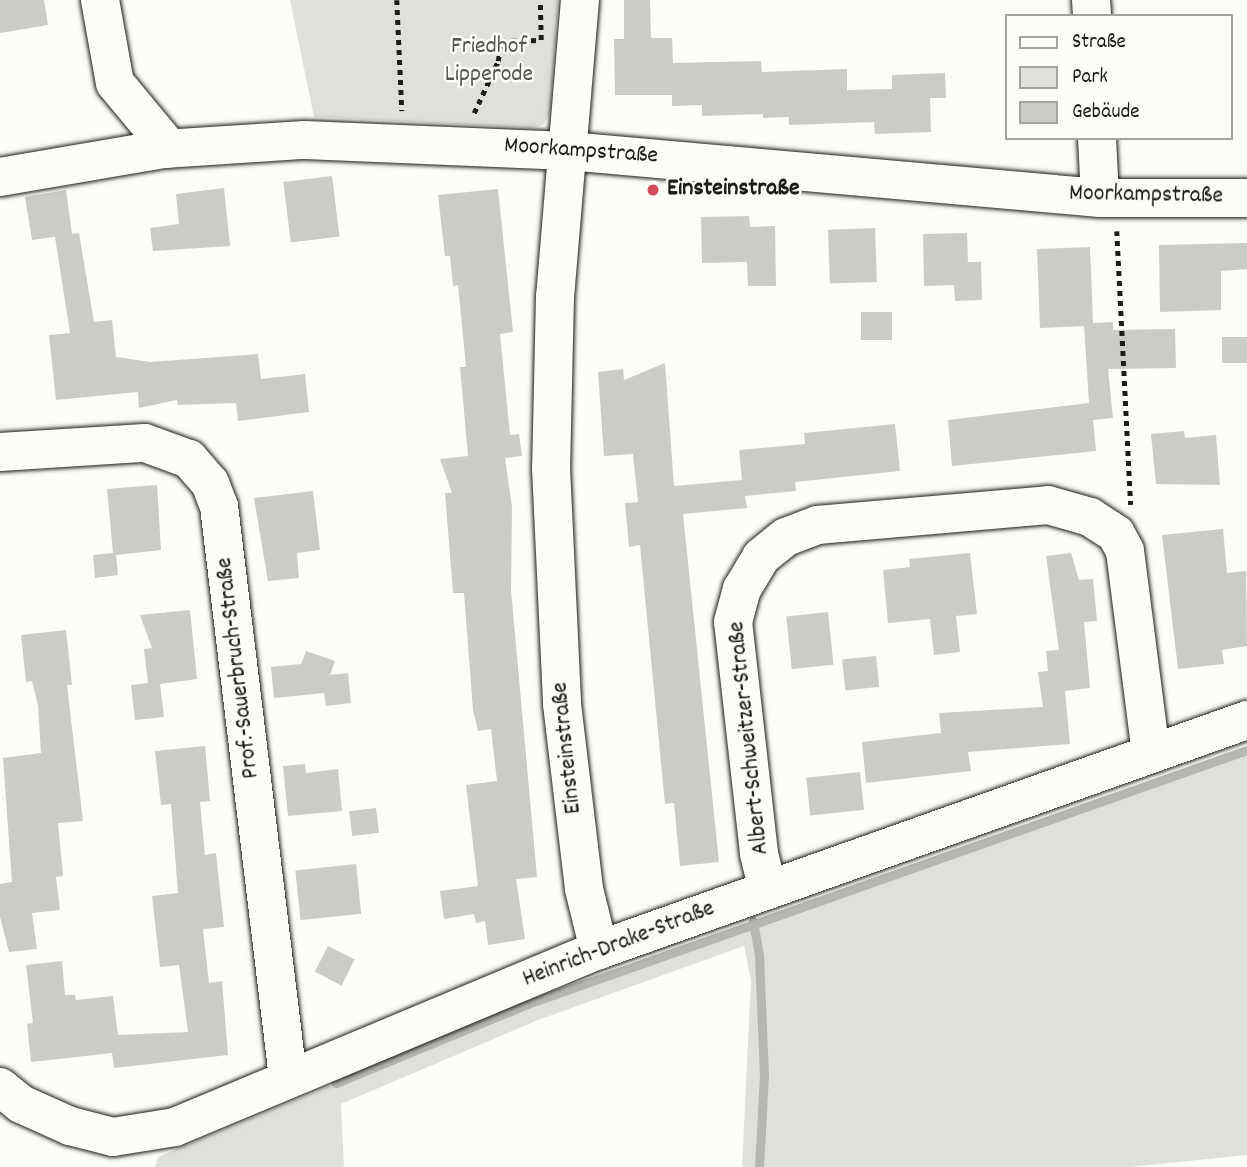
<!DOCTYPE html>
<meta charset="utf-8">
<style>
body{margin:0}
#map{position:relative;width:1247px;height:1167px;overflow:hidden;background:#fdfcf7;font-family:Dekko,sans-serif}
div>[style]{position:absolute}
.green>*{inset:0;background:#e0dfdb}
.stream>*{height:9px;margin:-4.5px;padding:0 4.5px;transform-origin:4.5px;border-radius:4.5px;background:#b7b6b2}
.building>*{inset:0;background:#cccbc8;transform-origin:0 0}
.path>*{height:4.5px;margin-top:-2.25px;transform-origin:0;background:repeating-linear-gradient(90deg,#1c1c1c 0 5px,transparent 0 10px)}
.roads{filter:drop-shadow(0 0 2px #1c1c1c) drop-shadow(0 0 2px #1c1c1c)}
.minor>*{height:38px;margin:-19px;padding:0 19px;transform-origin:19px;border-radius:19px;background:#fdfcf7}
.dots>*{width:19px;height:19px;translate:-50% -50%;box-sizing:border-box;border:4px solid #fdfcf7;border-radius:50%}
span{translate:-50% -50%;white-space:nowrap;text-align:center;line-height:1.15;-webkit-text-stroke:5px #fdfcf7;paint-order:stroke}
.park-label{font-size:24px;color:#575655}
.street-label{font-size:24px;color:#1c1c1c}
.poi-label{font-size:24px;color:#1c1c1c;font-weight:700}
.left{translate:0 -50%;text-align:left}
.legend{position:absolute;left:1005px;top:14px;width:228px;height:126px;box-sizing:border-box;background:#fdfcf7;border:2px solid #a3a29f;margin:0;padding:9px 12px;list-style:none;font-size:21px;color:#1c1c1c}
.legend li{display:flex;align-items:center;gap:14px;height:35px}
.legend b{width:35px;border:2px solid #a3a29f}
</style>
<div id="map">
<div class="green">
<div style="clip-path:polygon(290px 0,558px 0,550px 113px,543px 125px,533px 128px,314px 117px)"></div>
<div style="clip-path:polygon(1247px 750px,1247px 1155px,1131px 1167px,742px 1167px,751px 981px,744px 946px,538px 1020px,341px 1104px,344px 1167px,155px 1167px,158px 1157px,533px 1002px)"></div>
</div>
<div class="stream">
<div style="left:753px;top:921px;width:36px;rotate:80deg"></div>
<div style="left:759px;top:956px;width:119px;rotate:87.6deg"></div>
<div style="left:764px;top:1075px;width:92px;rotate:93.1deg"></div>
<div style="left:336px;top:1083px;width:213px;rotate:-22.4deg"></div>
<div style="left:533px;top:1002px;width:757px;rotate:-19.44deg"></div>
</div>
<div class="building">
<div style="clip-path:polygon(0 0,44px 0,48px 25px,0 33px)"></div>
<div style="clip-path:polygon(624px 0,650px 0,651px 38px,672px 38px,673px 63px,761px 61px,762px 72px,847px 69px,847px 90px,892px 89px,892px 75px,945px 73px,946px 98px,930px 98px,931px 132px,875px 134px,874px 122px,789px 125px,789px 117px,763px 118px,763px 114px,702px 116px,702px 105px,672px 106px,672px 95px,615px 95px,614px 39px,624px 39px)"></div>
<div style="left:332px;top:176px;width:61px;height:49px;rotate:83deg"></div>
<div style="clip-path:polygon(224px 188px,230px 246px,153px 251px,150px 228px,179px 224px,176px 194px)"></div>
<div style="clip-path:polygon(498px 189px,513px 332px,500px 334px,510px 435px,519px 434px,522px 456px,505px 458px,512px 507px,511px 590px,537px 877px,516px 879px,525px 939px,488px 945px,485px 921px,476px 923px,474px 914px,444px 919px,440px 891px,478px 886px,466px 785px,497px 781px,491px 729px,478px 731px,473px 710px,464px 593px,453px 593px,445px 493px,452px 493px,440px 459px,468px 456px,460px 367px,466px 367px,458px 285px,453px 286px,450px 256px,445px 256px,438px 195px)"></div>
<div style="clip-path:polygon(66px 190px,72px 234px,79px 233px,94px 322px,112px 320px,116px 357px,150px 362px,258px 354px,261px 379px,305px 374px,309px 412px,238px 421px,236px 403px,178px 405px,177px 400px,139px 408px,138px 392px,56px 400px,49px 335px,70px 333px,55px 237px,60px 236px,32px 240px,25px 197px)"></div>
<div style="clip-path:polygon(749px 216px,750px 227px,775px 226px,776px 286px,748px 286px,747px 262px,702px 263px,701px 217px)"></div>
<div style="left:875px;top:228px;width:54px;height:47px;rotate:88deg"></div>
<div style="clip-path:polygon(967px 233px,968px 262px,981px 262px,982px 300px,955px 301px,954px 285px,924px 286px,923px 234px)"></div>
<div style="clip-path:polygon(1247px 243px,1247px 269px,1221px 271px,1221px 310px,1160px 312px,1159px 245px)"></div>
<div style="clip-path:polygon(1090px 247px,1093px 323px,1113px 322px,1113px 330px,1175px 329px,1176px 368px,1108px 369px,1113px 418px,1093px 420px,1096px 451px,952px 466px,948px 420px,1089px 403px,1084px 326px,1040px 328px,1037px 249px)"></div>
<div style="left:892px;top:312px;width:28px;height:31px;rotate:90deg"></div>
<div style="left:1247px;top:337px;width:26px;height:25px;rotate:90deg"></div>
<div style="clip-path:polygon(665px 363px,674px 486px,742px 480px,739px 450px,805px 444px,804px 433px,895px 424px,900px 471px,795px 482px,796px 491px,745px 496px,747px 508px,683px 514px,719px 862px,680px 866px,674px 803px,665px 804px,640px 545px,629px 547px,625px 503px,638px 502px,633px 454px,604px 456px,598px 372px,623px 369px,624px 380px)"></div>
<div style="clip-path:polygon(1184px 431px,1185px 438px,1216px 435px,1220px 485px,1156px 484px,1151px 434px)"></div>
<div style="clip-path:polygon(157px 485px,161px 550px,116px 555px,118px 575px,95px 578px,93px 555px,113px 553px,107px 489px)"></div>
<div style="clip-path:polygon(313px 491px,320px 550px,297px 553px,299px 578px,268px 581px,254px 498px)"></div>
<div style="clip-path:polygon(1223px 529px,1227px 573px,1246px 571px,1247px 646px,1222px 650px,1224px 664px,1178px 669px,1162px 535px)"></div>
<div style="clip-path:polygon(970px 553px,977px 614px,956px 616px,960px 652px,934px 655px,930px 619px,888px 623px,883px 570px,910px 567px,909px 559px)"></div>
<div style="clip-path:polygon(1071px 553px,1079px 580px,1093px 579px,1097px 621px,1084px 622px,1090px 688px,1065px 691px,1070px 744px,968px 752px,971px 771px,866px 783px,862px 742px,941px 733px,939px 713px,1043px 707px,1038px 672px,1048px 671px,1046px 651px,1059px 650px,1046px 556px)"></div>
<div style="clip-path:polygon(190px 610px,197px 679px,160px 684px,164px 717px,135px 720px,131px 685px,148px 683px,144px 649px,152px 648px,140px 615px)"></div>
<div style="left:828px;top:612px;width:53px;height:42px;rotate:84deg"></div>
<div style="clip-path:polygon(66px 630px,72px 685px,67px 685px,83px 821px,58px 823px,63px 876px,56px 877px,60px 910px,32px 913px,37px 949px,9px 952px,0 917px,0 884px,12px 882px,3px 758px,41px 753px,38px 705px,32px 681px,26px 682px,21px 635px)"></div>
<div style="clip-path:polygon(306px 651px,335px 661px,330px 675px,348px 673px,351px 703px,326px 706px,324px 693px,274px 698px,271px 667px,301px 664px)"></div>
<div style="left:876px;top:656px;width:31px;height:34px;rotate:84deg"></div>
<div style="clip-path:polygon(205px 746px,210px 801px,200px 802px,205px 855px,216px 853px,224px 927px,203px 929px,209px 983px,222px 981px,228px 1055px,114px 1068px,112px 1053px,31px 1062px,27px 1024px,33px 1023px,26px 965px,62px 961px,65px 995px,75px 995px,76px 1000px,113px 996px,118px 1035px,188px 1032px,179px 965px,160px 967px,152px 896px,178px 893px,171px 804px,161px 805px,155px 751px)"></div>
<div style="clip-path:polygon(305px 764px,306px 773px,338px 769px,342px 811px,288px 816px,283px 766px)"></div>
<div style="left:860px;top:772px;width:38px;height:54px;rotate:84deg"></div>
<div style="left:376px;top:808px;width:25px;height:27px;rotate:83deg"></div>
<div style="left:356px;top:864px;width:50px;height:61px;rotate:84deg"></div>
<div style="left:328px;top:946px;width:30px;height:29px;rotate:27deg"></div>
</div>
<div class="path">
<div style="left:397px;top:0;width:111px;rotate:87.4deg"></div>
<div style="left:474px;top:113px;width:57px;rotate:-65.2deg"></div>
<div style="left:498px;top:61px;width:20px;rotate:-81deg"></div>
<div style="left:501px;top:41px;width:40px;rotate:-1.4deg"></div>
<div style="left:541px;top:40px;width:40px;rotate:-91.4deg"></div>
<div style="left:1117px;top:231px;width:274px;rotate:87.1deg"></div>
</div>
<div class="roads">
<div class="minor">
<div style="left:100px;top:0;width:84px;rotate:79.8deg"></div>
<div style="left:115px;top:83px;width:85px;rotate:50.3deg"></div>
<div style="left:580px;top:0;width:297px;rotate:94.8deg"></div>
<div style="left:555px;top:296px;width:172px;rotate:91.3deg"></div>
<div style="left:551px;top:468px;width:236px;rotate:87.3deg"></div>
<div style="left:562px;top:704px;width:186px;rotate:83.2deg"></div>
<div style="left:584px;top:889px;width:63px;rotate:76.2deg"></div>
<div style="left:1091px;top:0;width:16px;rotate:86deg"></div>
<div style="left:1097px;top:138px;width:60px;rotate:87.1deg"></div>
<div style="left:0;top:177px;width:166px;rotate:-9.7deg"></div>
<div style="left:164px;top:149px;width:141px;rotate:-3.7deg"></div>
<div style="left:305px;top:140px;width:263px;rotate:2.4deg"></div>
<div style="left:568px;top:151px;width:534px;rotate:5.05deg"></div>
<div style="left:1100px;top:198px;width:147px"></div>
<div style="left:0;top:452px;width:145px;rotate:-3.6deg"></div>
<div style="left:145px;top:443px;width:47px;rotate:20deg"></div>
<div style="left:189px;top:459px;width:32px;rotate:49deg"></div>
<div style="left:210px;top:483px;width:25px;rotate:69deg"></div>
<div style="left:219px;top:506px;width:576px;rotate:83.12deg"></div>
<div style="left:768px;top:890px;width:38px;rotate:-104deg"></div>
<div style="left:759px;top:853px;width:232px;rotate:-96.4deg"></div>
<div style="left:733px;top:622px;width:34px;rotate:-75deg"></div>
<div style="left:742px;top:589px;width:37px;rotate:-59deg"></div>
<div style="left:761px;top:557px;width:32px;rotate:-39deg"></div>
<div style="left:786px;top:537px;width:33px;rotate:-21deg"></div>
<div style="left:817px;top:525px;width:232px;rotate:-4.9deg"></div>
<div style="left:1048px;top:505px;width:44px;rotate:15.9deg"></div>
<div style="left:1090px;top:517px;width:31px;rotate:33deg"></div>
<div style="left:1116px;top:534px;width:19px;rotate:62deg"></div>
<div style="left:1125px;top:551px;width:204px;rotate:82.7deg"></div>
<div style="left:0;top:1087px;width:27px;rotate:39deg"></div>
<div style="left:21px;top:1104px;width:54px;rotate:24.2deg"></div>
<div style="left:70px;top:1126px;width:44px;rotate:14.3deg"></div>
<div style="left:113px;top:1137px;width:63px;rotate:-9.2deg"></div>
<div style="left:175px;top:1127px;width:459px;rotate:-22.7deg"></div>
<div style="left:599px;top:950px;width:688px;rotate:-19.54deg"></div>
</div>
</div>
<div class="dots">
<div style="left:653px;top:190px;background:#d1495b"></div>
</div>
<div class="park-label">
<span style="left:489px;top:62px">Friedhof<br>Lipperode</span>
</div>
<div class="street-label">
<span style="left:581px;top:152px;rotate:4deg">Moorkampstraße</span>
<span style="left:1146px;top:196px;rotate:1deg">Moorkampstraße</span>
<span style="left:239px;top:668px;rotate:-97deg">Prof.-Sauerbruch-Straße</span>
<span style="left:750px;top:738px;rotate:-96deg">Albert-Schweitzer-Straße</span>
<span style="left:568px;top:748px;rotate:-96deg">Einsteinstraße</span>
<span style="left:619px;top:945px;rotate:-21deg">Heinrich-Drake-Straße</span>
</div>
<div class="poi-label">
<span class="left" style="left:667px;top:190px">Einsteinstraße</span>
</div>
<ul class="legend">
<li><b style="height:9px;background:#fdfcf7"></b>Straße</li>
<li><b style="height:19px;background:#e0dfdb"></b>Park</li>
<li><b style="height:19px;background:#cccbc8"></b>Gebäude</li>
</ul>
</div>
